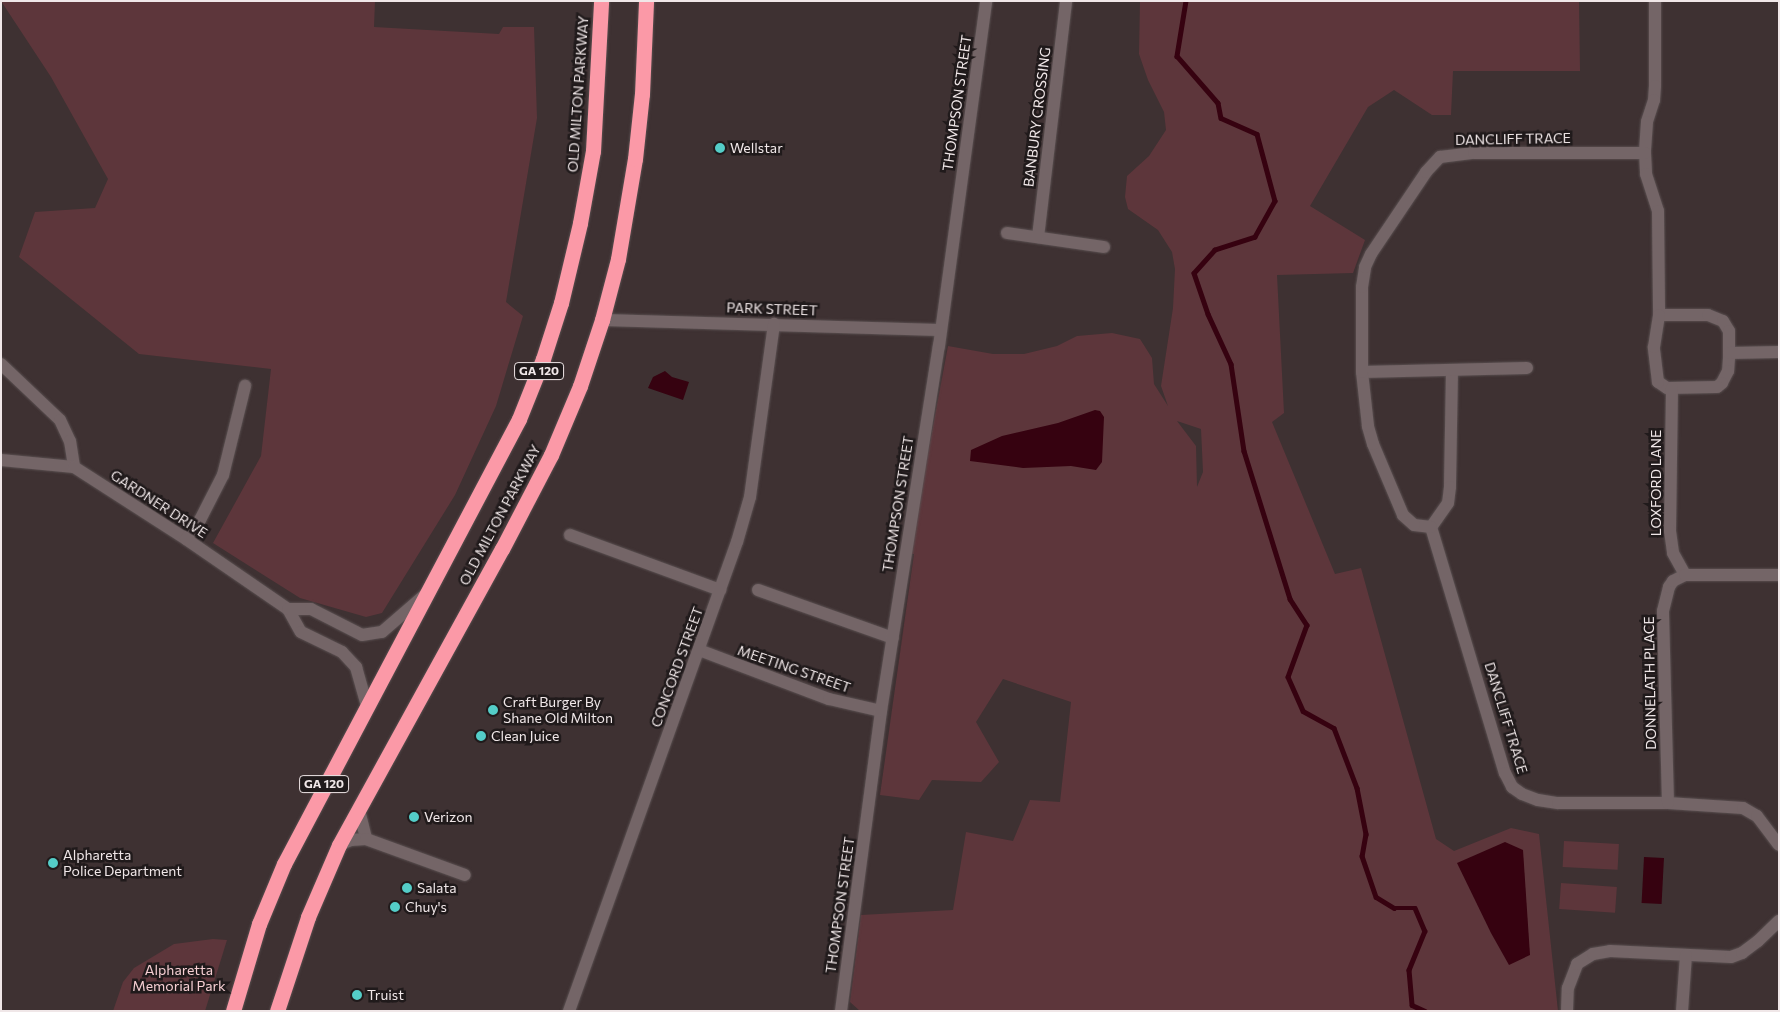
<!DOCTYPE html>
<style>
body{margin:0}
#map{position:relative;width:1780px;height:1012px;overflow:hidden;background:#3e3132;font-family:Commissioner,sans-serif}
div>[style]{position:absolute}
.green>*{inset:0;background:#5d363b;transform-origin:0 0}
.water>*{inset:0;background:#360210;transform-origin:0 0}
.stream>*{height:4.5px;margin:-2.25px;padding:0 2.25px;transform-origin:2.25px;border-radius:2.25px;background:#360210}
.roads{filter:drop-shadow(0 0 1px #594f50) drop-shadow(0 0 1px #594f50)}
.minor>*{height:12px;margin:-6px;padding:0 6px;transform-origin:6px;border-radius:6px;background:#746567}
.highway>*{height:15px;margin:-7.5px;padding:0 7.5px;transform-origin:7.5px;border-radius:7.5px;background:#fb99a7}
.dots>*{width:14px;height:14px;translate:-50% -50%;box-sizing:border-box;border:2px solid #201a1b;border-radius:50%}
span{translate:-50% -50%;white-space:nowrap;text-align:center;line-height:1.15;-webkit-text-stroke:5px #201a1b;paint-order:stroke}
.shield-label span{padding:1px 4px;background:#201a1b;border:1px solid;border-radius:4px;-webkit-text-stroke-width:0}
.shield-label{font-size:12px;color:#f0e7e8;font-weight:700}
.street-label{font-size:14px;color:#f0e7e8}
.poi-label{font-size:14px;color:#f0e7e8}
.left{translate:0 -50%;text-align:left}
.park-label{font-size:14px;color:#f6cfd3}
.frame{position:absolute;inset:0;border:2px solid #f0e7e8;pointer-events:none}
</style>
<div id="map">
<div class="green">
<div style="clip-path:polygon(1px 1px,375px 1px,374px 27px,499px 34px,503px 27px,534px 27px,537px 118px,506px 302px,523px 316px,496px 406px,455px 495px,382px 613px,366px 617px,300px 598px,213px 543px,261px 456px,271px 369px,139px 354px,19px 257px,35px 212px,95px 208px,108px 179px,51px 77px)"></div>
<div style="clip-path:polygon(evenodd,1140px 1px,1579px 1px,1580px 71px,1453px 71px,1451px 115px,1432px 115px,1394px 90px,1368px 107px,1310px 206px,1365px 240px,1353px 273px,1277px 275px,1284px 413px,1272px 422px,1335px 574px,1361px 568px,1436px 839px,1454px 851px,1511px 828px,1539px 834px,1558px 1011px,860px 1011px,850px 1002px,861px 915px,953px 910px,966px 832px,1013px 841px,1030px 800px,1060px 802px,1071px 702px,1003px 679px,976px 722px,999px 762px,981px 782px,932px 780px,919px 800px,880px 795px,914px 554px,909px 554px,948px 346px,993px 354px,1024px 354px,1057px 346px,1077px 336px,1112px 333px,1140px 339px,1152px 358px,1154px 384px,1168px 406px,1161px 386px,1173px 308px,1175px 269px,1172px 252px,1158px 230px,1128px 209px,1125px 197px,1127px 176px,1149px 156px,1166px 130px,1164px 112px,1148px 80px,1139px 54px,1140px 1px,1177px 421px,1201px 429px,1203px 472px,1197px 487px,1196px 446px,1177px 421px)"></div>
<div style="left:1564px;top:841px;width:55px;height:26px;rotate:3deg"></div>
<div style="left:1561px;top:883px;width:56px;height:26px;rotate:4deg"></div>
<div style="clip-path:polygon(213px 939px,227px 940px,205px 1011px,113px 1011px,123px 982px,134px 968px,174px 944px)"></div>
</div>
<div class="water">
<div style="clip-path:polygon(665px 371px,672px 377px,689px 382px,683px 400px,648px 388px,653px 377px)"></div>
<div style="clip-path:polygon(1095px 410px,1100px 411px,1104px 417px,1102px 462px,1096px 470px,1071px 466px,1023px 468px,970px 461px,971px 450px,1002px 436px,1058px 423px)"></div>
<div style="clip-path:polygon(1505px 842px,1523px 850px,1530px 955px,1509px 965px,1491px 933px,1457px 863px)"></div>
<div style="left:1644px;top:857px;width:20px;height:46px;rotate:3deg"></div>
</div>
<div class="stream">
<div style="left:1186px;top:1px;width:56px;rotate:99.3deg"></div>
<div style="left:1177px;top:56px;width:62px;rotate:48.9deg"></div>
<div style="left:1218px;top:103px;width:15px;rotate:79deg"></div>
<div style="left:1221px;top:118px;width:39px;rotate:24deg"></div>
<div style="left:1257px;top:134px;width:69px;rotate:75deg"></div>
<div style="left:1275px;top:201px;width:41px;rotate:119.1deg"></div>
<div style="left:1255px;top:237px;width:42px;rotate:162deg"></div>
<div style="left:1215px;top:250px;width:31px;rotate:132deg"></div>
<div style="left:1194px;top:273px;width:43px;rotate:71.1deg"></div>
<div style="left:1208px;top:314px;width:55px;rotate:65.3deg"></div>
<div style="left:1231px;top:364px;width:88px;rotate:81.5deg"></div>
<div style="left:1244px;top:451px;width:155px;rotate:72.7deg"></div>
<div style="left:1290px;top:599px;width:31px;rotate:57deg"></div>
<div style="left:1307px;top:625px;width:55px;rotate:110.1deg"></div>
<div style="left:1288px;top:677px;width:37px;rotate:66deg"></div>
<div style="left:1303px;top:711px;width:35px;rotate:29deg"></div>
<div style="left:1334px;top:728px;width:64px;rotate:69deg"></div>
<div style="left:1357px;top:788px;width:47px;rotate:78.9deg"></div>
<div style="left:1366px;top:834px;width:22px;rotate:100deg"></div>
<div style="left:1362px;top:856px;width:43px;rotate:71.1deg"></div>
<div style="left:1376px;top:897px;width:21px;rotate:31deg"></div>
<div style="left:1394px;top:908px;width:21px"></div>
<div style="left:1415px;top:908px;width:25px;rotate:67deg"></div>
<div style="left:1425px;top:931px;width:42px;rotate:112.3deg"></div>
<div style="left:1409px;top:970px;width:35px;rotate:85deg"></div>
<div style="left:1412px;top:1005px;width:14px;rotate:25deg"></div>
</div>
<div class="roads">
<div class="minor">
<div style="left:1655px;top:1px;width:85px;rotate:90deg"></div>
<div style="left:1655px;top:86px;width:14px;rotate:94deg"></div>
<div style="left:1654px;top:100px;width:23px;rotate:108deg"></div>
<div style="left:1647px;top:122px;width:31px;rotate:94deg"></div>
<div style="left:1645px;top:153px;width:21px;rotate:87deg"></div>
<div style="left:1646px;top:174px;width:39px;rotate:72deg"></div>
<div style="left:1658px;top:211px;width:104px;rotate:89.4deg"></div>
<div style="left:1007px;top:233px;width:98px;rotate:8.2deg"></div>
<div style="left:1038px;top:237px;width:238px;rotate:-83.2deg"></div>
<div style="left:1659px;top:315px;width:49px"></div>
<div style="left:1708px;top:315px;width:16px;rotate:22deg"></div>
<div style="left:1723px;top:321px;width:12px;rotate:59deg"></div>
<div style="left:1729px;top:331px;width:27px;rotate:90deg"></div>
<div style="left:1729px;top:358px;width:13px;rotate:94deg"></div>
<div style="left:1728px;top:371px;width:13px;rotate:117deg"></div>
<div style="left:1722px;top:383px;width:6px;rotate:141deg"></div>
<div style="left:1717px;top:387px;width:50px;rotate:178.9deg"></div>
<div style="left:1667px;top:388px;width:11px;rotate:-146deg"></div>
<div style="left:1658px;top:382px;width:35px;rotate:-97deg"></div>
<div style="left:1654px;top:347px;width:32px;rotate:-81deg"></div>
<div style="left:602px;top:320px;width:339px;rotate:1.7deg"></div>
<div style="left:1729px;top:353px;width:50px;rotate:-1.1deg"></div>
<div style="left:1px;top:364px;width:81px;rotate:43.5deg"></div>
<div style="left:60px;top:420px;width:23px;rotate:65deg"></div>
<div style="left:70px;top:441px;width:26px;rotate:81deg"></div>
<div style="left:1452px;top:370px;width:117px;rotate:91deg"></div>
<div style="left:1450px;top:487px;width:16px;rotate:97deg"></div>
<div style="left:1448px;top:503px;width:29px;rotate:125deg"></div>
<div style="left:1431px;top:527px;width:257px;rotate:73.3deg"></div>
<div style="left:1505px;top:773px;width:16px;rotate:63deg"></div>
<div style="left:1512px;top:787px;width:12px;rotate:35deg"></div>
<div style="left:1522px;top:794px;width:17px;rotate:21deg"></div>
<div style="left:1538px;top:800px;width:20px;rotate:9deg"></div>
<div style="left:1558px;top:803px;width:110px"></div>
<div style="left:1668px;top:803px;width:75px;rotate:3.8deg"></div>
<div style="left:1743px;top:808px;width:16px;rotate:30deg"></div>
<div style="left:1757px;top:816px;width:36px;rotate:53deg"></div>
<div style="left:1362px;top:372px;width:165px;rotate:-1.4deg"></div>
<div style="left:1672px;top:388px;width:143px;rotate:90.8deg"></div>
<div style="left:1670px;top:531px;width:22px;rotate:82deg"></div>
<div style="left:1673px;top:553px;width:25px;rotate:61deg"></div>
<div style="left:1px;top:460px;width:73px;rotate:5.5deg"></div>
<div style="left:74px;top:467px;width:133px;rotate:32.7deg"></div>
<div style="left:186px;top:539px;width:124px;rotate:34.5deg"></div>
<div style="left:288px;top:609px;width:26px;rotate:61deg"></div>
<div style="left:301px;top:632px;width:46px;rotate:26deg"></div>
<div style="left:342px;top:652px;width:21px;rotate:47deg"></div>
<div style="left:356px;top:667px;width:41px;rotate:74.2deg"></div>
<div style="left:1431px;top:527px;width:17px;rotate:-173deg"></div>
<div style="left:1414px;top:525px;width:15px;rotate:-138deg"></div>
<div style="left:1403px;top:515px;width:77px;rotate:-112.9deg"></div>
<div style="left:1373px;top:444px;width:19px;rotate:-106deg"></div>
<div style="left:1368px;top:426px;width:54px;rotate:-96.3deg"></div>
<div style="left:1362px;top:372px;width:85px;rotate:-90deg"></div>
<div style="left:1362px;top:287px;width:20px;rotate:-81deg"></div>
<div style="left:1365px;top:267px;width:14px;rotate:-65deg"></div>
<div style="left:1371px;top:254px;width:99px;rotate:-56.1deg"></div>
<div style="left:1426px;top:172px;width:21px;rotate:-47deg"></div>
<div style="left:1440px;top:157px;width:34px;rotate:-7deg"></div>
<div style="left:1474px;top:153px;width:171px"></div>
<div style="left:570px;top:535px;width:160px;rotate:20.1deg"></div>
<div style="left:186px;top:539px;width:24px;rotate:-54deg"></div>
<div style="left:200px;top:520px;width:51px;rotate:-62.9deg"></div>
<div style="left:223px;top:475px;width:92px;rotate:-76.1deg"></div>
<div style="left:758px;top:590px;width:143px;rotate:19.6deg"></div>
<div style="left:288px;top:609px;width:23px"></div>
<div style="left:311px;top:609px;width:57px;rotate:27deg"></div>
<div style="left:362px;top:635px;width:20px;rotate:-9deg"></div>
<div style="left:382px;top:632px;width:60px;rotate:-40.9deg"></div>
<div style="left:699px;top:650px;width:139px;rotate:20.7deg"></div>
<div style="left:829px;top:699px;width:53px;rotate:13deg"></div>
<div style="left:1668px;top:803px;width:192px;rotate:-91.5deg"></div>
<div style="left:1663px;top:611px;width:25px;rotate:-76deg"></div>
<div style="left:1669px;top:587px;width:7px;rotate:-56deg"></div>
<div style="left:1673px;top:581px;width:13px;rotate:-27deg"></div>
<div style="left:1685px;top:575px;width:94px"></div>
<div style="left:359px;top:810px;width:30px;rotate:76deg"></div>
<div style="left:339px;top:845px;width:13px;rotate:-23deg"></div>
<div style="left:351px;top:840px;width:15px;rotate:-4deg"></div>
<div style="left:366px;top:839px;width:105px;rotate:20deg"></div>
<div style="left:569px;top:1011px;width:498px;rotate:-70.3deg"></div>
<div style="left:737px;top:542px;width:47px;rotate:-73.9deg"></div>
<div style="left:750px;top:497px;width:175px;rotate:-82.1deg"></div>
<div style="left:841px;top:1011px;width:303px;rotate:-82.4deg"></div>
<div style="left:881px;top:711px;width:370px;rotate:-81deg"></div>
<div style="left:939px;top:346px;width:348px;rotate:-82.2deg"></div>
<div style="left:1567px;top:1011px;width:23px;rotate:-88deg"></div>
<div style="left:1568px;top:988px;width:26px;rotate:-69deg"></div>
<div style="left:1577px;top:964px;width:19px;rotate:-32deg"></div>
<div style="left:1593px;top:954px;width:17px;rotate:-10deg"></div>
<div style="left:1610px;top:951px;width:121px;rotate:2.8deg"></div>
<div style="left:1731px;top:957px;width:12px;rotate:-20deg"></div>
<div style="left:1742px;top:953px;width:20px;rotate:-37deg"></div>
<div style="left:1758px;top:941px;width:29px;rotate:-44deg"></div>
<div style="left:1682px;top:1011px;width:56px;rotate:-85.9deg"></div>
</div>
<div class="highway">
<div style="left:233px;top:1011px;width:91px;rotate:-73.4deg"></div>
<div style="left:259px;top:924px;width:65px;rotate:-67.4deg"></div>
<div style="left:284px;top:864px;width:503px;rotate:-62.16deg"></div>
<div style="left:519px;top:419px;width:65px;rotate:-68.2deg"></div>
<div style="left:543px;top:359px;width:59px;rotate:-72.2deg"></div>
<div style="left:561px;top:303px;width:82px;rotate:-76.6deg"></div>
<div style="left:580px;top:223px;width:73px;rotate:-79.8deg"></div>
<div style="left:593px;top:151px;width:150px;rotate:-86.9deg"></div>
<div style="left:277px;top:1011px;width:99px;rotate:-71.7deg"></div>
<div style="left:308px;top:917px;width:78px;rotate:-66.7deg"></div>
<div style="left:339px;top:845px;width:338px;rotate:-61.2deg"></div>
<div style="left:502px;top:549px;width:106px;rotate:-62.5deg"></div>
<div style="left:551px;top:455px;width:75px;rotate:-67.2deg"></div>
<div style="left:580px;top:386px;width:70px;rotate:-71.6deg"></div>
<div style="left:602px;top:320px;width:63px;rotate:-75.3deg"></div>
<div style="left:618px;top:259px;width:101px;rotate:-80.4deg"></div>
<div style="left:635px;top:159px;width:65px;rotate:-83.9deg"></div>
<div style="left:642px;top:94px;width:93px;rotate:-87.5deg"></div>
</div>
</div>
<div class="dots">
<div style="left:720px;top:148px;background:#54cdc8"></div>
<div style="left:493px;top:710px;background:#54cdc8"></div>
<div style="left:481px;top:736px;background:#54cdc8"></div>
<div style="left:414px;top:817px;background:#54cdc8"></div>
<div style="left:53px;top:863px;background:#54cdc8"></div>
<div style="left:407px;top:888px;background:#54cdc8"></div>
<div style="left:395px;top:907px;background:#54cdc8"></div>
<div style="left:357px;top:995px;background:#54cdc8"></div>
</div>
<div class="shield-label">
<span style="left:539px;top:371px">GA 120</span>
<span style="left:324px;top:784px">GA 120</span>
</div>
<div class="street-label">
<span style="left:578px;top:94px;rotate:-86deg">OLD MILTON PARKWAY</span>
<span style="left:957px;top:103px;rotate:-82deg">THOMPSON STREET</span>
<span style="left:1037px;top:117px;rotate:-83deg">BANBURY CROSSING</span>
<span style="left:1513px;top:139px;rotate:-1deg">DANCLIFF TRACE</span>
<span style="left:772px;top:309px;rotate:2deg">PARK STREET</span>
<span style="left:1656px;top:483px;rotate:-90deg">LOXFORD LANE</span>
<span style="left:159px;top:504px;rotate:33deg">GARDNER DRIVE</span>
<span style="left:898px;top:504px;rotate:-81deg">THOMPSON STREET</span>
<span style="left:500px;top:515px;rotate:-62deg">OLD MILTON PARKWAY</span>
<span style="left:677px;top:667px;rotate:-70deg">CONCORD STREET</span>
<span style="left:794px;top:669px;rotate:19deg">MEETING STREET</span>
<span style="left:1650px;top:683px;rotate:-91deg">DONNELATH PLACE</span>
<span style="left:1506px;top:718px;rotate:73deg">DANCLIFF TRACE</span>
<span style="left:840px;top:905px;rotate:-82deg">THOMPSON STREET</span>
</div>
<div class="poi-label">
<span class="left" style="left:730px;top:148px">Wellstar</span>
<span class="left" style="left:503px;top:710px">Craft Burger By<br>Shane Old Milton</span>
<span class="left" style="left:491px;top:736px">Clean Juice</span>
<span class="left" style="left:424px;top:817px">Verizon</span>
<span class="left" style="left:63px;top:863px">Alpharetta<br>Police Department</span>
<span class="left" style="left:417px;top:888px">Salata</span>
<span class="left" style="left:405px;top:907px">Chuy's</span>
<span class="left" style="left:367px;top:995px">Truist</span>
</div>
<div class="park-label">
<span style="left:179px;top:978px">Alpharetta<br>Memorial Park</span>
</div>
<div class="frame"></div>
</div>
